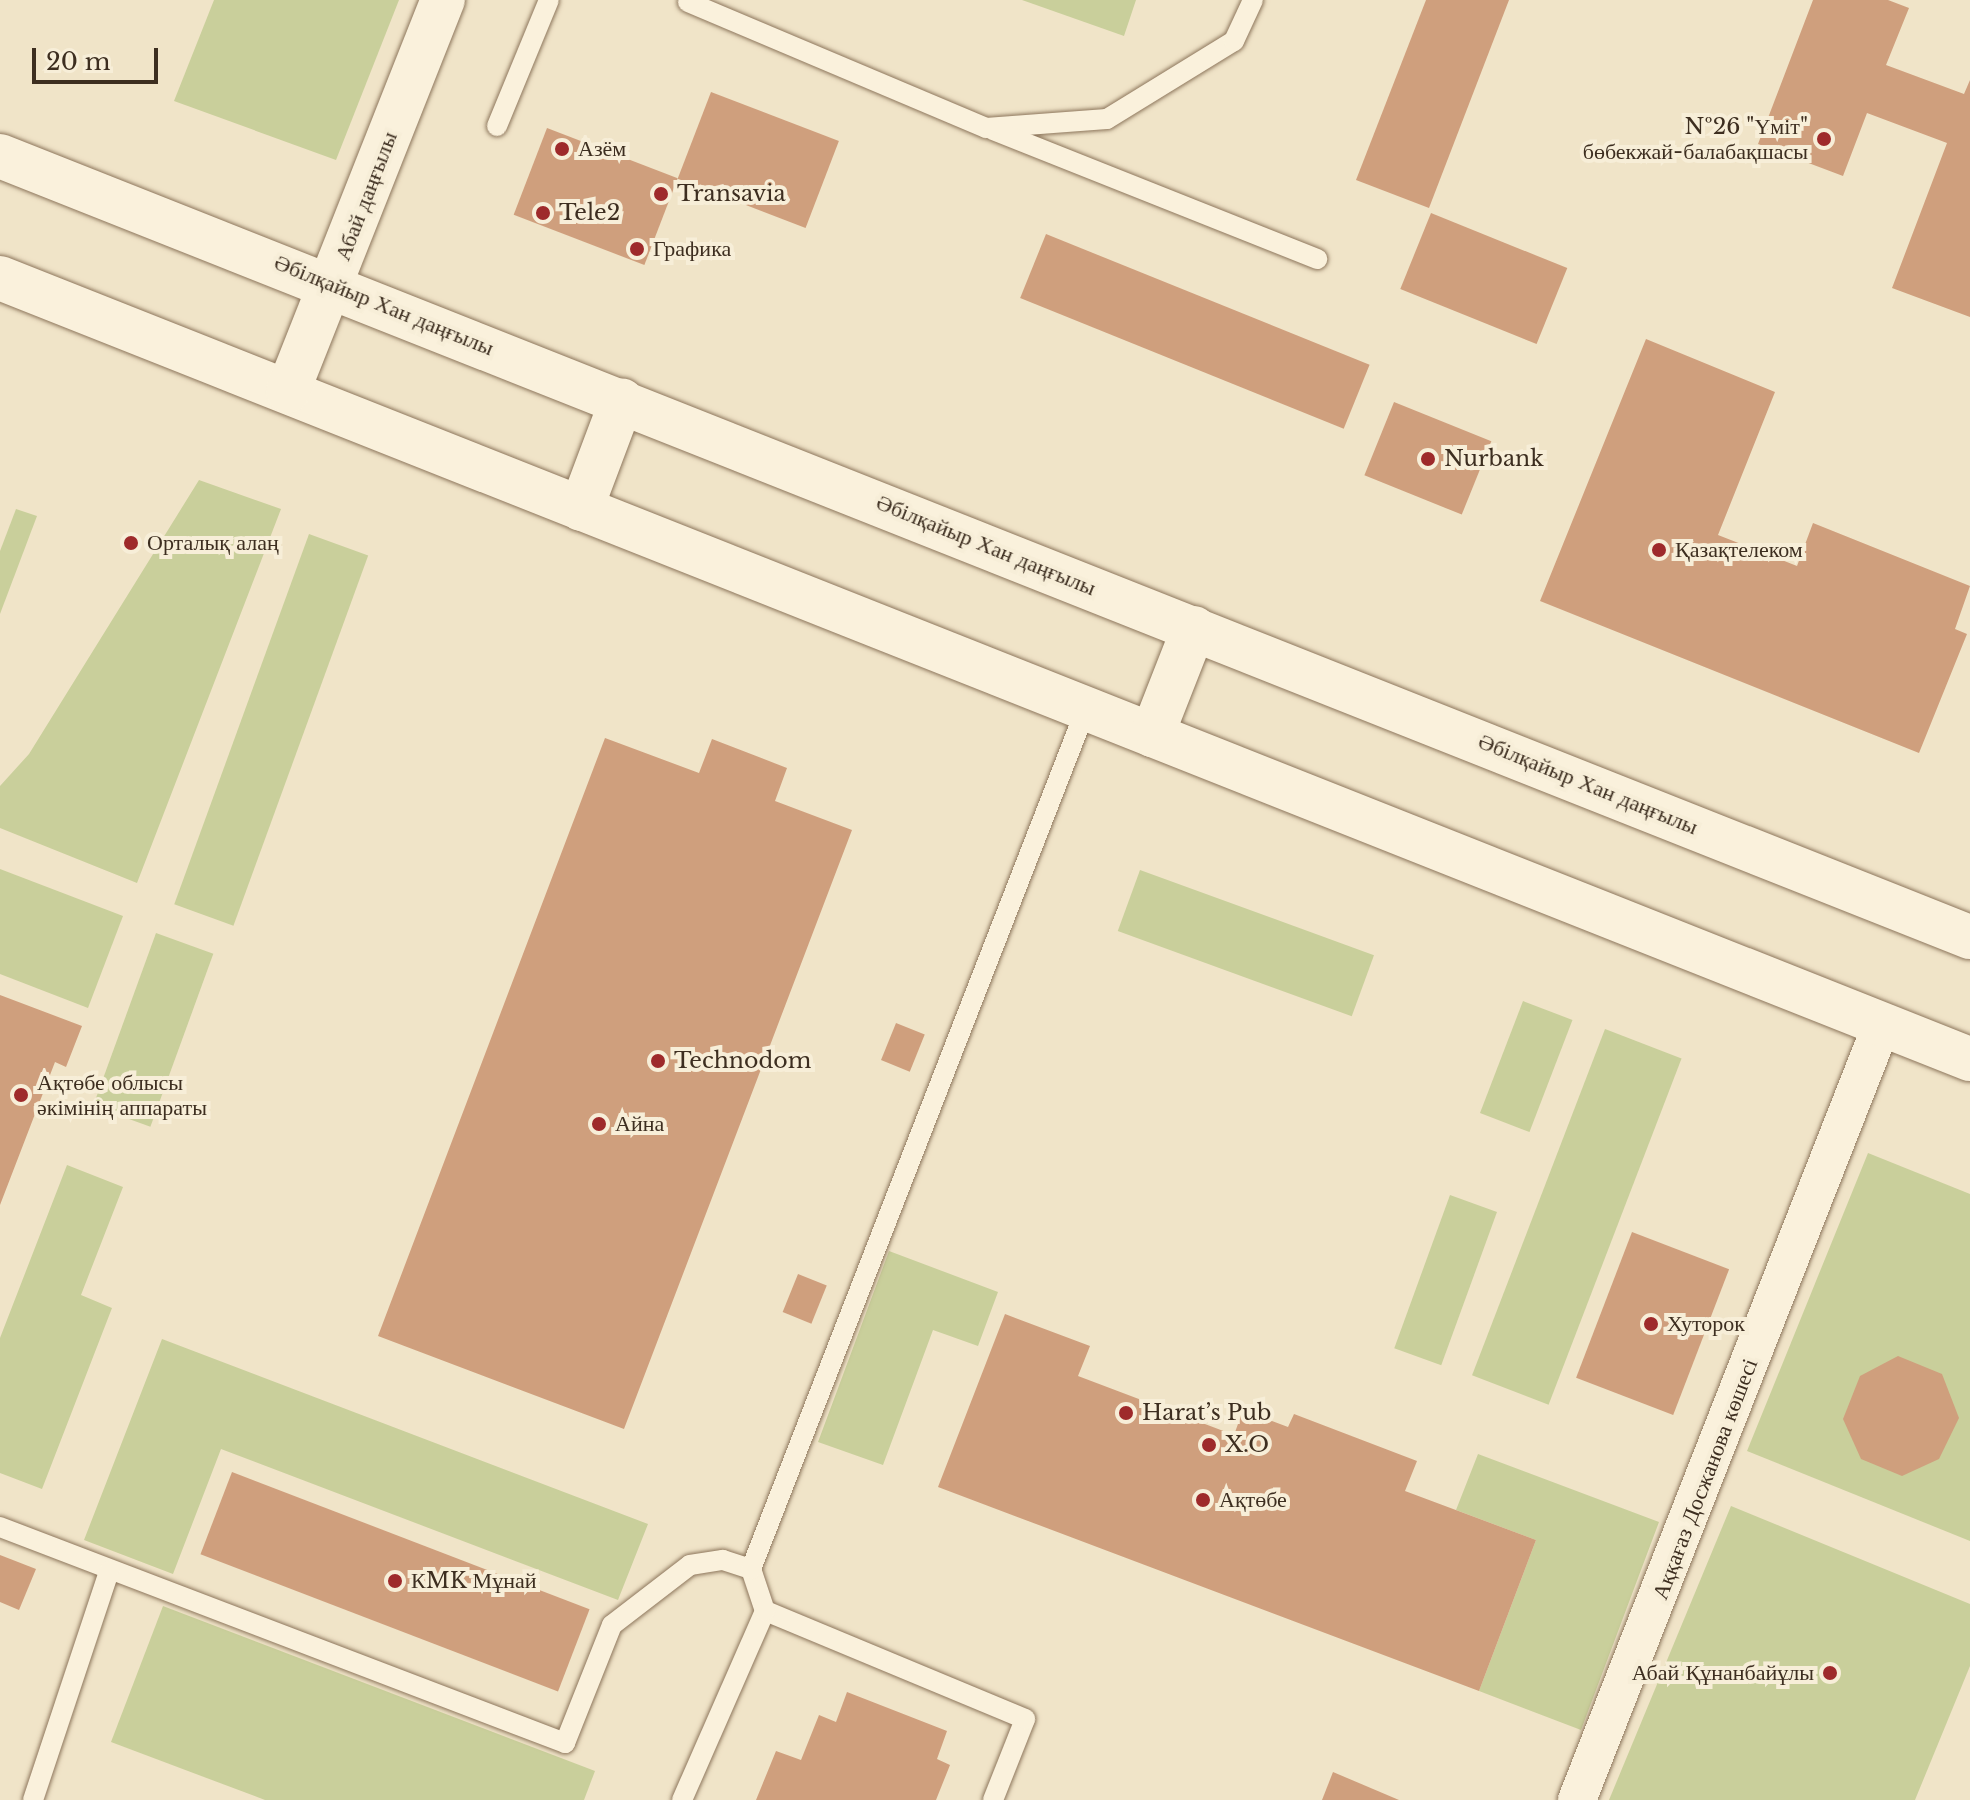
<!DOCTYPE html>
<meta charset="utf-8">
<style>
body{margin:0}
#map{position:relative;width:1970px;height:1800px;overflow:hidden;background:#f0e4c8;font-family:"Libre Baskerville",serif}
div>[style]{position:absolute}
.green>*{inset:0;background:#c9cf9b;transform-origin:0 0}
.building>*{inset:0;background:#cf9f7d;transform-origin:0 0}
.roads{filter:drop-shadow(0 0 2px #8d765c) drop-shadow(0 0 2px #8d765c)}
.service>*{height:20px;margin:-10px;padding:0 10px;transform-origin:10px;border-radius:10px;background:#faf1dc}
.minor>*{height:38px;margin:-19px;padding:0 19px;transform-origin:19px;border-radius:19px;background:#faf1dc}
.secondary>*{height:44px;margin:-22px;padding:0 22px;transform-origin:22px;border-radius:22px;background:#faf1dc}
.dots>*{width:22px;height:22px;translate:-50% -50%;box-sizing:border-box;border:4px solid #f7eed8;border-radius:50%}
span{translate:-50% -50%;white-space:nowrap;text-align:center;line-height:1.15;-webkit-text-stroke:8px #f7eed8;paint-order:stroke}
.poi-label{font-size:22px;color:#3d2e20}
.right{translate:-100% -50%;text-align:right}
.left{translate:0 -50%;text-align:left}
.street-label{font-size:22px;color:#3d2e20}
.scale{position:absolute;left:32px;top:48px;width:126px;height:36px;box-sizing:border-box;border:4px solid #3d2e20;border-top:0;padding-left:10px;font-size:24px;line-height:28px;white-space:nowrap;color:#3d2e20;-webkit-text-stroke:6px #f7eed8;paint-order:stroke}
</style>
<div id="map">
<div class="green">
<div style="clip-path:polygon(214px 0,399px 0,336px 160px,174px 101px)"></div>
<div style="clip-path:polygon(1022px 0,1136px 0,1124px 36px)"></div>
<div style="clip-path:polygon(199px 480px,281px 509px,137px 883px,0 828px,0 786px,29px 754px)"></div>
<div style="clip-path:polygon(16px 509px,37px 516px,0 614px,0 551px)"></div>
<div style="left:309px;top:534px;width:63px;height:394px;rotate:20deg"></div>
<div style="clip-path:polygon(0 869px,123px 916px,88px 1008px,0 974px)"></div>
<div style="left:1140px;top:870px;width:249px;height:65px;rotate:20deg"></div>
<div style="left:156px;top:933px;width:61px;height:184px;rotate:20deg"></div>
<div style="left:1523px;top:1001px;width:53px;height:120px;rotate:21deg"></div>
<div style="left:1605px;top:1029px;width:82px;height:371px;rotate:21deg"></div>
<div style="clip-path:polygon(1868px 1153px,1970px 1194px,1970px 1541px,1747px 1451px)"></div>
<div style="clip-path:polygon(67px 1165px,123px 1187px,81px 1295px,112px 1308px,42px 1489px,0 1473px,0 1338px)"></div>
<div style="left:1450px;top:1195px;width:50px;height:163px;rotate:20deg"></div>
<div style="clip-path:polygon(889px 1251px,998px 1292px,978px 1346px,933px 1330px,883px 1465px,818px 1442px)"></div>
<div style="clip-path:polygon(162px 1339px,648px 1524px,618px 1600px,221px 1449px,173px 1574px,84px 1540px)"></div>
<div style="clip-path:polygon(1478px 1454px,1659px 1522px,1581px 1730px,1479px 1691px,1536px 1540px,1456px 1510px)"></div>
<div style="clip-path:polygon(1731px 1506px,1970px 1604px,1970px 1666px,1915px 1800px,1609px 1800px)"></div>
<div style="clip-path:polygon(163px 1606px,595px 1771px,584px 1800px,265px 1800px,111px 1742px)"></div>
</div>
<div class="building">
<div style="clip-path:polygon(1426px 0,1509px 0,1429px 208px,1356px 180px)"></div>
<div style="clip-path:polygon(1813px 0,1888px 0,1909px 8px,1886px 65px,1964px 94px,1970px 80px,1970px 317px,1892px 288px,1947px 143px,1867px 113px,1843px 176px,1758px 144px)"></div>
<div style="left:711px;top:92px;width:137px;height:93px;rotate:21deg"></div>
<div style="left:547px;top:128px;width:140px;height:93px;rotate:21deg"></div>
<div style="left:1431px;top:213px;width:147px;height:82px;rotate:22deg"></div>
<div style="left:1046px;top:234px;width:349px;height:69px;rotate:22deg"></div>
<div style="clip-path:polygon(1646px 339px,1775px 392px,1718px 535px,1797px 566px,1813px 523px,1970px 586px,1955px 629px,1967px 634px,1919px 753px,1540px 601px)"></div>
<div style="left:1394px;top:402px;width:105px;height:79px;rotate:22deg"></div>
<div style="clip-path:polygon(605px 738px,699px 773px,712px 739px,787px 768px,775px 801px,852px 830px,624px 1429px,378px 1336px)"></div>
<div style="clip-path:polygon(0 995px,82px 1026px,66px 1067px,55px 1062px,0 1205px)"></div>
<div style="left:896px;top:1023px;width:31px;height:40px;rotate:22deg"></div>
<div style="left:1632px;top:1232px;width:104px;height:156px;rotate:21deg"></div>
<div style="left:798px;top:1274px;width:31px;height:41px;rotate:22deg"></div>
<div style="clip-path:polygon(1005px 1314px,1090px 1346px,1078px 1376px,1234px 1435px,1243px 1410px,1288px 1427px,1294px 1414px,1417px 1461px,1405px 1491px,1536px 1540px,1479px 1691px,938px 1487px)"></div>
<div style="clip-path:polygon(1898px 1356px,1942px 1374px,1959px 1418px,1939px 1459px,1902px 1476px,1861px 1459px,1843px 1419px,1860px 1376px)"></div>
<div style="left:232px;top:1472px;width:383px;height:88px;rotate:21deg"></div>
<div style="clip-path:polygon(0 1555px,36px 1569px,19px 1610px,0 1602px)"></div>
<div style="clip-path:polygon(847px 1692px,947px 1731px,937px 1759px,950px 1765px,936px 1800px,756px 1800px,776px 1751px,801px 1760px,819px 1715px,836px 1722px)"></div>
<div style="clip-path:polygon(1333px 1772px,1399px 1800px,1322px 1800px)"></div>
</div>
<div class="roads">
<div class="service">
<div style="left:688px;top:2px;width:324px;rotate:22.9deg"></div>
<div style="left:986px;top:128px;width:121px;rotate:-4.3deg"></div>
<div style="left:1107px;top:119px;width:149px;rotate:-31.6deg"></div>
<div style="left:1234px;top:41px;width:45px;rotate:-65.1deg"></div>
<div style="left:497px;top:126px;width:136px;rotate:-67.6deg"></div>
<div style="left:993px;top:130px;width:349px;rotate:21.7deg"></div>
<div style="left:0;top:1527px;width:605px;rotate:20.92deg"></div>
<div style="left:565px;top:1743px;width:127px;rotate:-68.3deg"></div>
<div style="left:612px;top:1625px;width:98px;rotate:-37.6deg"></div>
<div style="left:690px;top:1565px;width:33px;rotate:-9deg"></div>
<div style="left:723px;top:1560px;width:29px;rotate:18deg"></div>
<div style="left:33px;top:1800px;width:241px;rotate:-71.6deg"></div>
<div style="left:682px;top:1800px;width:206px;rotate:-66.3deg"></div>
<div style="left:993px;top:1800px;width:87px;rotate:-68.4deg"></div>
<div style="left:1025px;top:1719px;width:282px;rotate:-157.4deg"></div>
<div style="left:765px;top:1611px;width:44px;rotate:-108.4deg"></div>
<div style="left:751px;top:1569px;width:923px;rotate:-68.72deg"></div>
</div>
<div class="minor">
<div style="left:1577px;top:1800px;width:834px;rotate:-68.54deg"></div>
</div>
<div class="secondary">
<div style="left:0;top:156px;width:2119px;rotate:21.63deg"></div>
<div style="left:0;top:278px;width:2119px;rotate:21.63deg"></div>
<div style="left:288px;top:391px;width:421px;rotate:-68.4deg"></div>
<div style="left:581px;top:509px;width:116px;rotate:-69.4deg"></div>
<div style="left:1152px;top:735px;width:115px;rotate:-68.6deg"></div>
</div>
</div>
<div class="dots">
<div style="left:1824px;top:139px;background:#9e2a2b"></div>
<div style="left:562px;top:149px;background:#9e2a2b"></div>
<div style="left:661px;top:194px;background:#9e2a2b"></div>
<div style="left:543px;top:213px;background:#9e2a2b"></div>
<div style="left:637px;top:249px;background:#9e2a2b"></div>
<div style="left:1428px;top:459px;background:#9e2a2b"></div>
<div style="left:131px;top:543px;background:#9e2a2b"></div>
<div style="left:1659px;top:550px;background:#9e2a2b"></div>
<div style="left:658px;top:1061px;background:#9e2a2b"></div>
<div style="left:21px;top:1095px;background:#9e2a2b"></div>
<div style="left:599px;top:1124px;background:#9e2a2b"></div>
<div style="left:1651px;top:1324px;background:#9e2a2b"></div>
<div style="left:1126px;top:1413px;background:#9e2a2b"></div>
<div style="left:1209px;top:1445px;background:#9e2a2b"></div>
<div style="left:1203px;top:1500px;background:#9e2a2b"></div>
<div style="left:395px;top:1581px;background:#9e2a2b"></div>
<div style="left:1830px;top:1673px;background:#9e2a2b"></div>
</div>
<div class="poi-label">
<span class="right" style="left:1808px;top:139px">№26 "Үміт"<br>бөбекжай-балабақшасы</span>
<span class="left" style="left:578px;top:149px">Азём</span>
<span class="left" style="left:677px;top:194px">Transavia</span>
<span class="left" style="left:559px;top:213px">Tele2</span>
<span class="left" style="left:653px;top:249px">Графика</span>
<span class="left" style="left:1444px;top:459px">Nurbank</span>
<span class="left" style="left:147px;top:543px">Орталық алаң</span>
<span class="left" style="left:1675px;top:550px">Қазақтелеком</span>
<span class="left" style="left:674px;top:1061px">Technodom</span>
<span class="left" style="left:37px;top:1095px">Ақтөбе облысы<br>әкімінің аппараты</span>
<span class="left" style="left:615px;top:1124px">Айна</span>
<span class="left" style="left:1667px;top:1324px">Хуторок</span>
<span class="left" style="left:1142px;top:1413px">Harat’s Pub</span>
<span class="left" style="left:1225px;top:1445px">X.O</span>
<span class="left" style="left:1219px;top:1500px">Ақтөбе</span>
<span class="left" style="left:411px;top:1581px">КMK Мұнай</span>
<span class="right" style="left:1814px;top:1673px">Абай Құнанбайұлы</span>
</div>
<div class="street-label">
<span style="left:366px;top:196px;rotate:-69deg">Абай даңғылы</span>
<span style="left:384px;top:305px;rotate:22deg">Әбілқайыр Хан даңғылы</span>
<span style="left:986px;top:545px;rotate:22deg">Әбілқайыр Хан даңғылы</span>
<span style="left:1588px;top:784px;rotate:22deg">Әбілқайыр Хан даңғылы</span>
<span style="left:1705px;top:1479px;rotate:-69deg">Аққағаз Досжанова көшесі</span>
</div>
<div class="scale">20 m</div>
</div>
